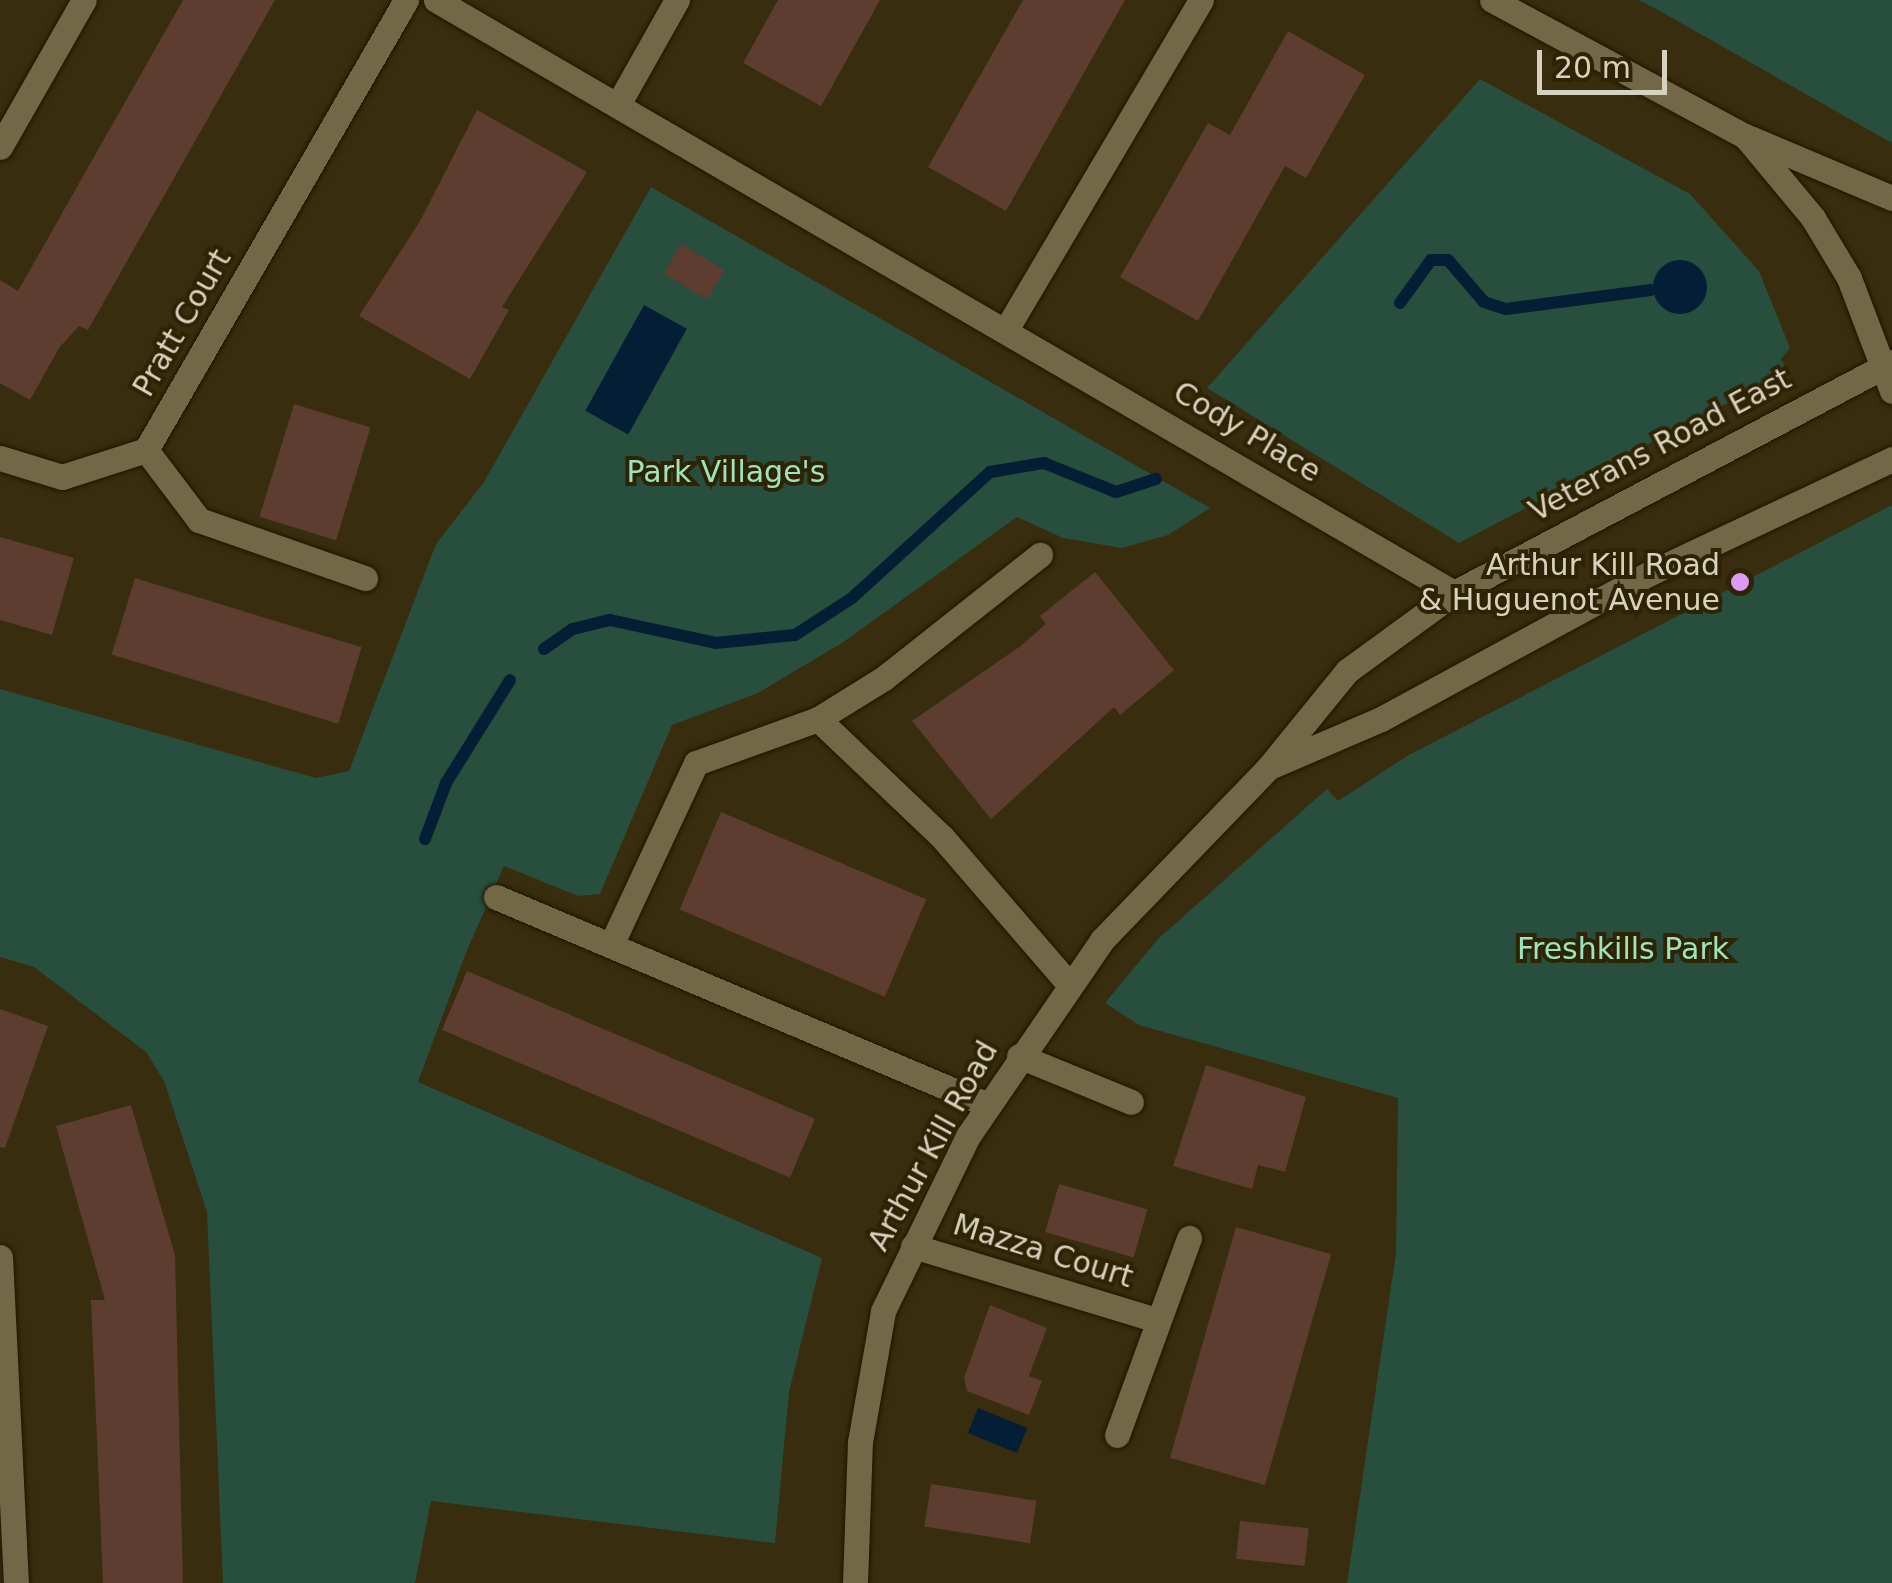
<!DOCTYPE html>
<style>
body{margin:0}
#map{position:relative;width:1892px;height:1583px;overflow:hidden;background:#382d0e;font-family:"DejaVu Sans",sans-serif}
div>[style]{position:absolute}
.green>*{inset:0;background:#284e3d}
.water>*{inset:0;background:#041e36;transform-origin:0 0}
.round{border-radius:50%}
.stream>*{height:12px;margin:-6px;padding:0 6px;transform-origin:6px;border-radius:6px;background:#041e36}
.building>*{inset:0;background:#5c3d30;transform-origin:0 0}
.roads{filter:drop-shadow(0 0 2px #1d1601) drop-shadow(0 0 2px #1d1601)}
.minor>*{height:25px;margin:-12.5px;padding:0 12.5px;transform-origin:12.5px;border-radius:12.5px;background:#726747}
.dots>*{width:28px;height:28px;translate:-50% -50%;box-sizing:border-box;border:5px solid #2e2404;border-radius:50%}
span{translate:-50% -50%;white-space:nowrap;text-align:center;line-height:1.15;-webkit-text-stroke:8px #2e2404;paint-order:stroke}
.street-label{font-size:30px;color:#d7d1c0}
.park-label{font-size:30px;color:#9ce3c0}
.poi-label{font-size:30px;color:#d7d1c0}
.right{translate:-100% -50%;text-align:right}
.scale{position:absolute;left:1537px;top:50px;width:130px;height:45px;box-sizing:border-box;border:5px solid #d7d1c0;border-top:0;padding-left:12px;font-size:30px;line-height:35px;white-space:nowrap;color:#d7d1c0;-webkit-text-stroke:8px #2e2404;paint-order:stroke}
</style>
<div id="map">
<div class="green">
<div style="clip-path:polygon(1639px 0,1892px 0,1892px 143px,1667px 15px)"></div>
<div style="clip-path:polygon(1480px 79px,1690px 194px,1759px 271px,1790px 348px,1781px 359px,1787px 372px,1459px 543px,1207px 388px)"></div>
<div style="clip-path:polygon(651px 187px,1210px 508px,1168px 535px,1122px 548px,1063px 538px,1017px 517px,842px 643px,758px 693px,672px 725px,600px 894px,578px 896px,504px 866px,465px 955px,418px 1082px,822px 1258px,789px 1392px,775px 1543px,431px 1501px,415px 1583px,223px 1583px,207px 1212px,164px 1081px,146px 1052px,34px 967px,0 957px,0 689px,316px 778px,349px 771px,436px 544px,484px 482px)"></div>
<div style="clip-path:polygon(1892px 505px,1892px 1583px,1347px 1583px,1396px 1253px,1398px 1098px,1139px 1025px,1105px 1003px,1158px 939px,1327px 789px,1338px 801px,1407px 756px)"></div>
</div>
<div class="water">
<div class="round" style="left:1653px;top:260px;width:54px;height:54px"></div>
<div style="left:644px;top:305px;width:49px;height:121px;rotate:29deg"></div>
<div style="left:978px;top:1408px;width:53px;height:27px;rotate:22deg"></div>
</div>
<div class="stream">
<div style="left:1400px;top:303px;width:53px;rotate:-54.2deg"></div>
<div style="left:1431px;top:260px;width:17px"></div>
<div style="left:1448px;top:260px;width:55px;rotate:49.4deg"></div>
<div style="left:1484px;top:302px;width:23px;rotate:18deg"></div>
<div style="left:1506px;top:309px;width:146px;rotate:-7.5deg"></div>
<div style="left:544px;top:649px;width:35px;rotate:-35deg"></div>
<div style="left:573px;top:629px;width:38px;rotate:-14deg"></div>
<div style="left:610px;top:620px;width:108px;rotate:12.2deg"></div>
<div style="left:716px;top:643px;width:79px;rotate:-5.8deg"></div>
<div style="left:795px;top:635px;width:68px;rotate:-33deg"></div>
<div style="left:852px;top:598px;width:187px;rotate:-42.4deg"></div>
<div style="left:990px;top:472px;width:55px;rotate:-9.5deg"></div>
<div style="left:1044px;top:463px;width:78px;rotate:21.9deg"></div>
<div style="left:1116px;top:492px;width:42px;rotate:-18deg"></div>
<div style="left:425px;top:839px;width:60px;rotate:-69.4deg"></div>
<div style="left:446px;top:783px;width:121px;rotate:-58.1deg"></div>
</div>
<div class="building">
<div style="clip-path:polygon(183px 0,275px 0,88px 330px,79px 326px,59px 348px,30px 400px,0 383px,0 280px,18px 291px)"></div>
<div style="clip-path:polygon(778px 0,880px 0,821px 106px,743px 63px)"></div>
<div style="clip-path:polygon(1023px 0,1125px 0,1006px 211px,928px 167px)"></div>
<div style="clip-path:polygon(1288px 31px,1365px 75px,1306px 178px,1285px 166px,1198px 321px,1120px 277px,1208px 123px,1230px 135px)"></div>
<div style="clip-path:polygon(477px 110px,587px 172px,502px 307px,509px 310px,470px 379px,359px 316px,420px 221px)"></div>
<div style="left:681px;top:244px;width:51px;height:34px;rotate:31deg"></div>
<div style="left:294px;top:404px;width:80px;height:118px;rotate:17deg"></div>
<div style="clip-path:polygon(0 537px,74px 558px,52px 635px,0 620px)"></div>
<div style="clip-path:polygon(1095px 572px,1174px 670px,1120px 715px,1114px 707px,991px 819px,912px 721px,1022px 645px,1046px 624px,1040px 616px)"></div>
<div style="left:135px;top:578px;width:237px;height:80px;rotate:17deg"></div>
<div style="left:721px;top:812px;width:223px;height:106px;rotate:23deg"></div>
<div style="left:467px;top:971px;width:378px;height:64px;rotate:23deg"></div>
<div style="clip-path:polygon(0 1009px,48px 1026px,5px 1148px,0 1147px)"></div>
<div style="clip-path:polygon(1206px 1065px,1306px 1097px,1285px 1172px,1258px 1165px,1252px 1189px,1173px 1166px)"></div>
<div style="clip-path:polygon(131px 1105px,175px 1255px,183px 1583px,103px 1583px,91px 1300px,105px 1300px,56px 1126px)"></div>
<div style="left:1059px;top:1184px;width:92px;height:50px;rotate:16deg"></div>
<div style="left:1236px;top:1227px;width:99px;height:240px;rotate:16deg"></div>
<div style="clip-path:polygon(990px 1305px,1047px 1328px,1029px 1376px,1042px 1381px,1029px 1415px,967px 1391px,964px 1378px)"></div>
<div style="left:931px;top:1484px;width:107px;height:43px;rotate:9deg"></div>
<div style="left:1240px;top:1521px;width:69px;height:38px;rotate:6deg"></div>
</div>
<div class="roads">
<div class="minor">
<div style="left:436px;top:0;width:1178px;rotate:30.22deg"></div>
<div style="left:1492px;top:0;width:287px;rotate:28.3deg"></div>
<div style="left:1745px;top:136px;width:107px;rotate:50.3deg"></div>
<div style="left:1813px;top:218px;width:70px;rotate:59deg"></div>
<div style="left:1849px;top:278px;width:121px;rotate:69.2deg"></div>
<div style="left:620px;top:101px;width:116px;rotate:-60.6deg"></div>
<div style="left:1750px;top:138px;width:154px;rotate:22.9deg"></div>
<div style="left:0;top:147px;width:169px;rotate:-60.3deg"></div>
<div style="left:1007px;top:328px;width:381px;rotate:-59.4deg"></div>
<div style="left:146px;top:450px;width:520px;rotate:-59.98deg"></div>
<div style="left:146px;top:450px;width:88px;rotate:52.9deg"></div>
<div style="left:199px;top:520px;width:176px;rotate:19.3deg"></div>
<div style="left:0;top:458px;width:65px;rotate:17deg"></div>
<div style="left:62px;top:477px;width:88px;rotate:-17.8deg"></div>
<div style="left:818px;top:719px;width:171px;rotate:43.6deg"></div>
<div style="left:942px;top:837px;width:194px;rotate:49.2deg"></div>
<div style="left:1274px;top:765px;width:116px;rotate:-23.3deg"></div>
<div style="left:1381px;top:719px;width:306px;rotate:-28.5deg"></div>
<div style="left:1650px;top:573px;width:268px;rotate:-25.2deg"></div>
<div style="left:496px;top:897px;width:534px;rotate:22.92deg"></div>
<div style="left:611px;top:945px;width:201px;rotate:-65deg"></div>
<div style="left:696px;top:763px;width:130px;rotate:-19.8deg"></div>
<div style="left:818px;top:719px;width:78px;rotate:-31.8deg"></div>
<div style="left:884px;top:678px;width:199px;rotate:-38.3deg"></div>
<div style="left:1019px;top:1056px;width:121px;rotate:22.3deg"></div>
<div style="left:913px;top:1246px;width:252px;rotate:16.9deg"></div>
<div style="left:0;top:1257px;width:326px;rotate:87.2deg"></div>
<div style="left:1117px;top:1435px;width:210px;rotate:-69.9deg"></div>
<div style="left:855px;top:1583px;width:141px;rotate:-88deg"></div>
<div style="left:860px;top:1442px;width:133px;rotate:-80deg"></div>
<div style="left:883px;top:1311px;width:195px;rotate:-64.1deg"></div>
<div style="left:968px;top:1136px;width:237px;rotate:-55.6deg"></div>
<div style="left:1102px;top:940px;width:240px;rotate:-46deg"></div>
<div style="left:1269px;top:767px;width:124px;rotate:-50.9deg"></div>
<div style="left:1347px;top:671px;width:132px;rotate:-36.1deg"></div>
<div style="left:1454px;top:593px;width:495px;rotate:-27.8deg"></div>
</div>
</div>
<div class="dots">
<div style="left:1740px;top:582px;background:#da9af6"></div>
</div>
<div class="street-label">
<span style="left:182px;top:323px;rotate:-60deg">Pratt Court</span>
<span style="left:1247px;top:432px;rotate:31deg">Cody Place</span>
<span style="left:1660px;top:445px;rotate:-28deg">Veterans Road East</span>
<span style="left:933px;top:1146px;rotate:-61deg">Arthur Kill Road</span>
<span style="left:1043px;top:1251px;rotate:17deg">Mazza Court</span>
</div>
<div class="park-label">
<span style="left:726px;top:472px">Park Village's</span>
<span style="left:1623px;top:949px">Freshkills Park</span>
</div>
<div class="poi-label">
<span class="right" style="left:1720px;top:582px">Arthur Kill Road<br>&amp; Huguenot Avenue</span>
</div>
<div class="scale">20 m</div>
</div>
